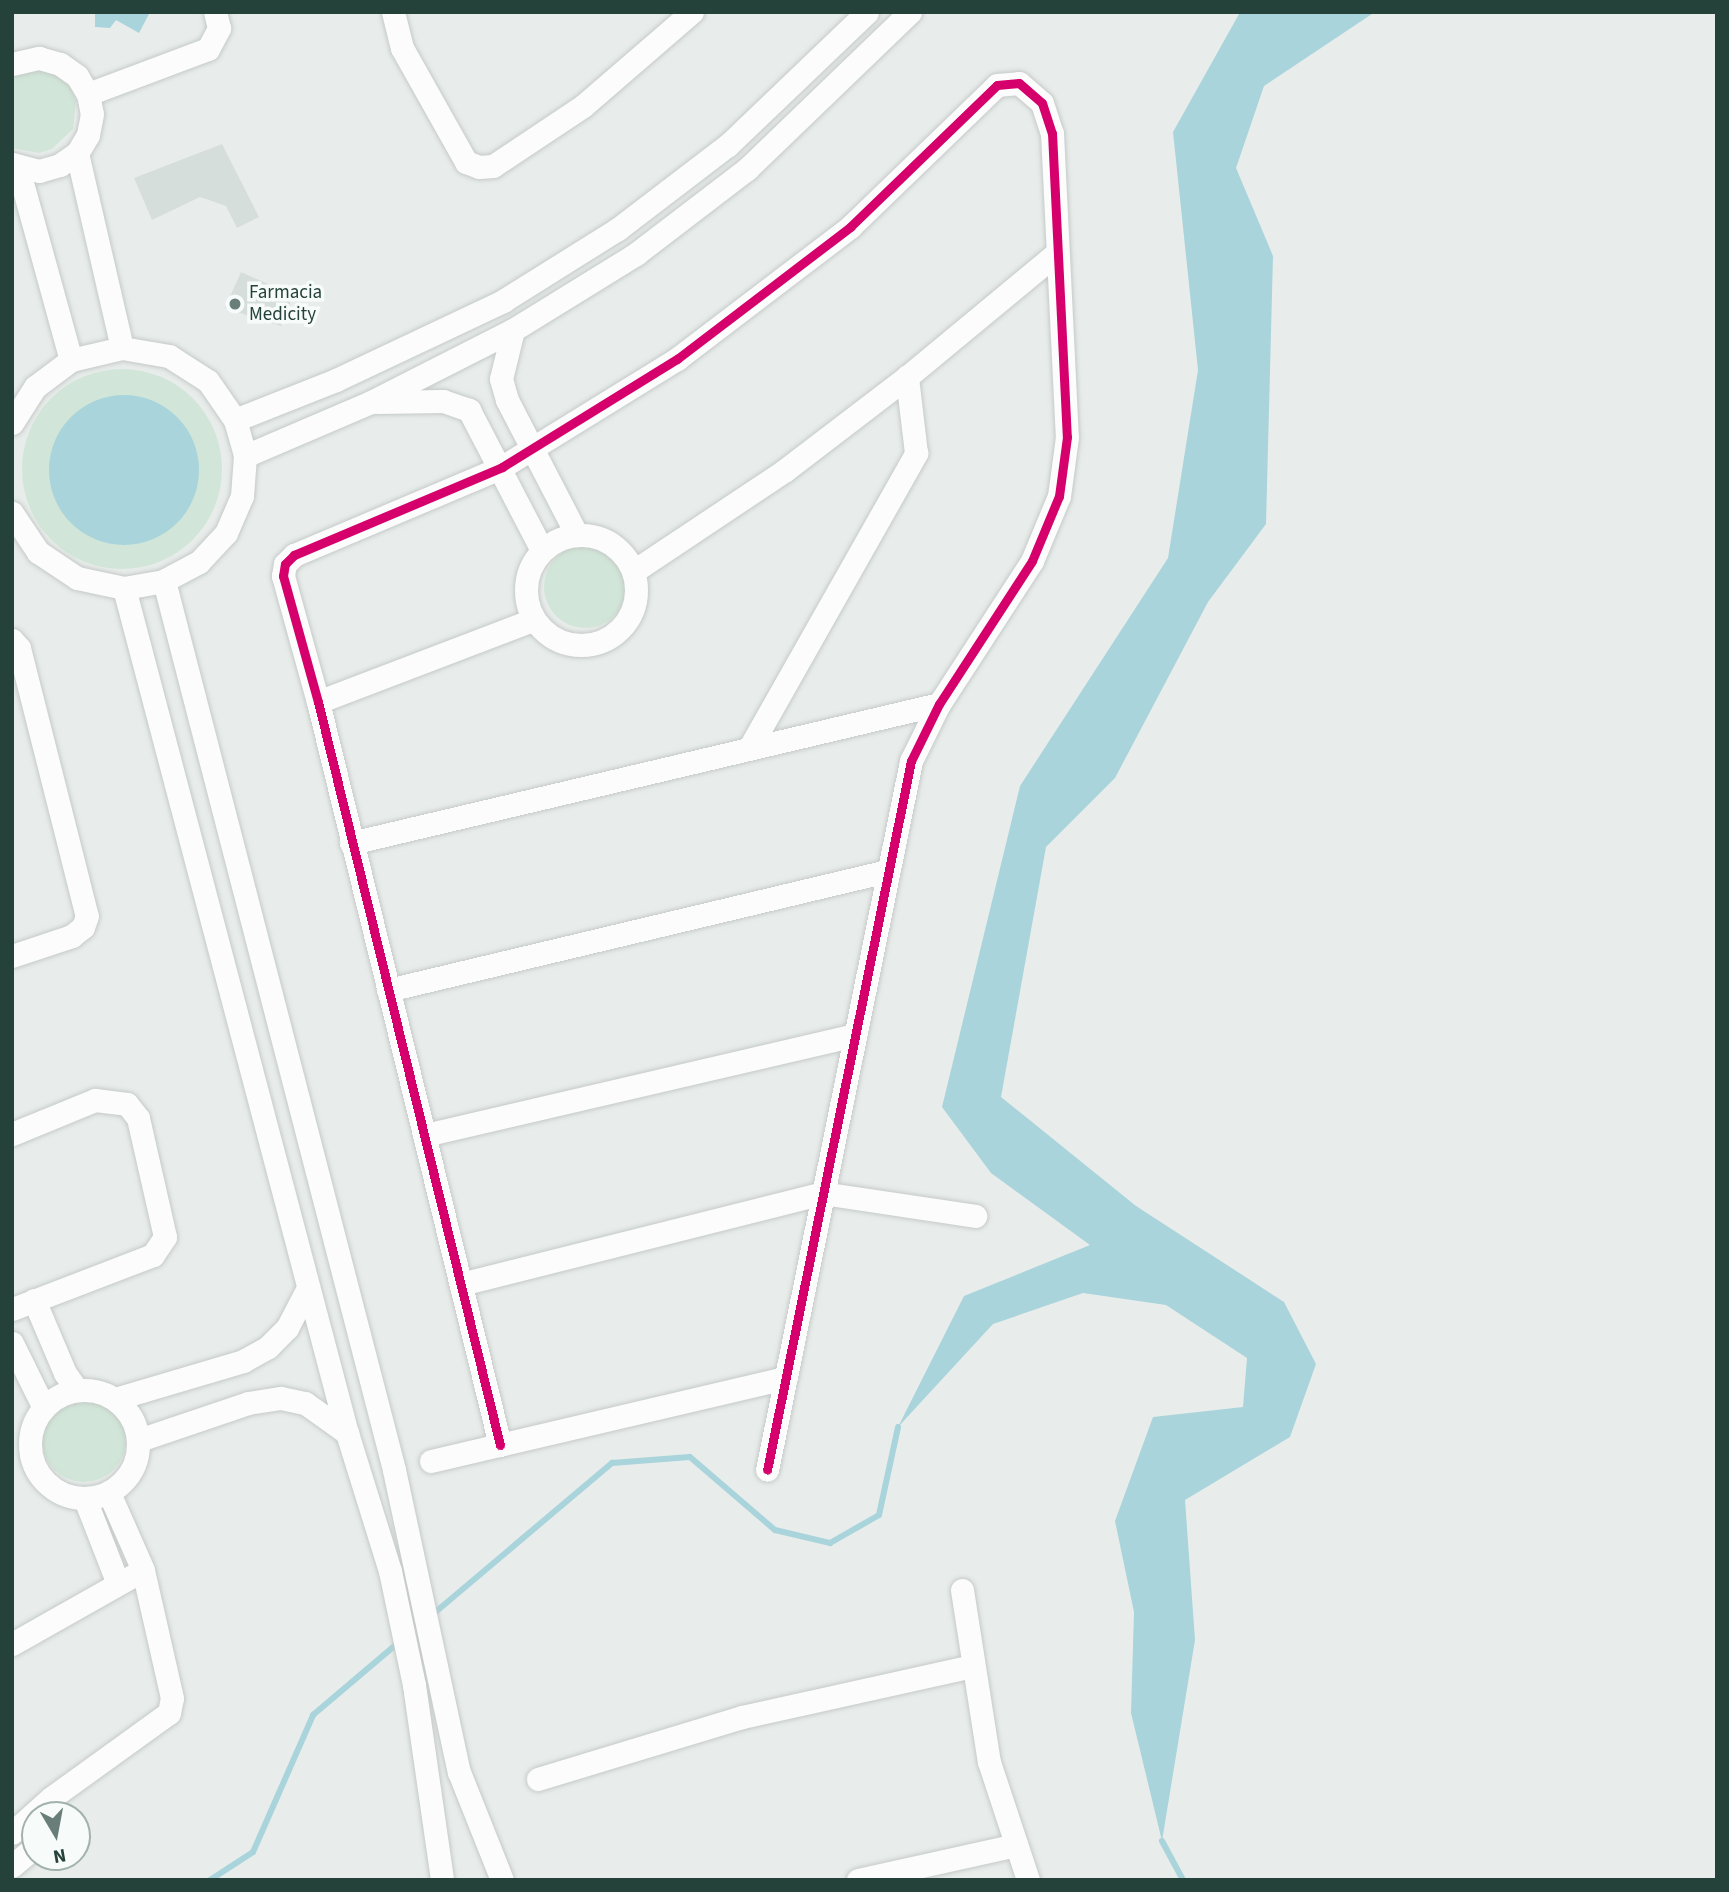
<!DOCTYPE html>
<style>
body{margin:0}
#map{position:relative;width:1729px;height:1892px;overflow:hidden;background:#e8edeb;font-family:"Source Sans 3",sans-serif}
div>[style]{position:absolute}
.built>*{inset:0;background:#d6dedb}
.green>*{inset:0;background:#d1e6d8}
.round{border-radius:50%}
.water>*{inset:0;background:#a9d4db}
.stream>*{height:6px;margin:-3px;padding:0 3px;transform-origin:3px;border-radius:3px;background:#a9d4db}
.roads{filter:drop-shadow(0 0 2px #c5cac8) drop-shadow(0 0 2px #c5cac8)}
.minor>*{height:23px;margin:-11.5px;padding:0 11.5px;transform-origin:11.5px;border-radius:11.5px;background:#fcfcfc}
.minor>.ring{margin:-11.5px;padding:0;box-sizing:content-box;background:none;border:23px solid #fcfcfc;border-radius:50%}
.cycleway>*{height:9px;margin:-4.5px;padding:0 4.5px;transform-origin:4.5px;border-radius:4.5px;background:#d6006c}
.dots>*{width:19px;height:19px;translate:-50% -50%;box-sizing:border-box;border:4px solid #f7fbf9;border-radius:50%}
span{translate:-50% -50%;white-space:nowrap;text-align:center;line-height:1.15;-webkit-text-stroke:7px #f7fbf9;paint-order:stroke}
.poi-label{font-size:19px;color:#24423a}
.left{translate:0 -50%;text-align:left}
.frame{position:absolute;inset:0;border:14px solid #24423a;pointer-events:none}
.north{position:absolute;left:21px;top:1801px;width:70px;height:70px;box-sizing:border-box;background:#f7fbf9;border:2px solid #a3b1ad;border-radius:50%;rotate:170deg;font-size:19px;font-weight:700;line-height:28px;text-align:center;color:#24423a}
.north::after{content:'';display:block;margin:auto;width:24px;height:32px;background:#697e78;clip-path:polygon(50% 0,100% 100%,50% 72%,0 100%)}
</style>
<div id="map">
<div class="built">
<div style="clip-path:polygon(222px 144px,259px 217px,237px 228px,226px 206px,200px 197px,152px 220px,134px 178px)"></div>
<div style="clip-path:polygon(241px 272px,293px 295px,281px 326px,225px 308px)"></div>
</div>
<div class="green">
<div style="clip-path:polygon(20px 69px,48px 69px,71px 87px,76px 101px,73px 129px,52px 149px,39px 153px,12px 148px,12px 73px)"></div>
<div class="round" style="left:22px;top:369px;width:200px;height:200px"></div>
<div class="round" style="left:544px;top:546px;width:82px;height:82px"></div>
<div class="round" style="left:42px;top:1398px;width:84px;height:84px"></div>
</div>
<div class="water">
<div style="clip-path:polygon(95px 12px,150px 12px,139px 33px,116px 20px,110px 28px,95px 27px)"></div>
<div style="clip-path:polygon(1375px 12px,1264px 86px,1236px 168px,1273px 256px,1266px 524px,1208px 602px,1115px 778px,1046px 847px,1001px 1097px,1136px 1206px,1284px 1302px,1316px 1364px,1290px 1437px,1185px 1500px,1195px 1640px,1162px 1841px,1131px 1713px,1134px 1612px,1115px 1521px,1153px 1417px,1243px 1407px,1247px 1358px,1166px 1305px,1083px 1293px,993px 1324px,898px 1427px,964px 1296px,1090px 1245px,991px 1173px,942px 1107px,1020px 786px,1168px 558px,1198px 370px,1173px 132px,1239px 14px)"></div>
<div class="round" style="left:49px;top:395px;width:150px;height:150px"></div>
</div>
<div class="stream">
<div style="left:432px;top:1615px;width:236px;rotate:-40.2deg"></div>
<div style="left:612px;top:1463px;width:78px;rotate:-4.4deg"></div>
<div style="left:690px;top:1457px;width:112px;rotate:40.7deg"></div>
<div style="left:775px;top:1530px;width:57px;rotate:13.3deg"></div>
<div style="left:830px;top:1543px;width:56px;rotate:-29.7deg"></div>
<div style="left:879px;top:1515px;width:90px;rotate:-77.8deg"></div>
<div style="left:1162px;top:1841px;width:44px;rotate:61.7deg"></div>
<div style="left:210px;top:1880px;width:51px;rotate:-33.1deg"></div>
<div style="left:253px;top:1852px;width:150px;rotate:-66.3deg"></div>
<div style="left:313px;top:1715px;width:113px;rotate:-40.3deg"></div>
</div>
<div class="roads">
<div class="minor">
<div style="left:393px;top:12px;width:37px;rotate:76deg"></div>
<div style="left:402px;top:48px;width:131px;rotate:60.7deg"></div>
<div style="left:466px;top:162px;width:14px;rotate:21deg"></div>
<div style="left:479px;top:167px;width:14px;rotate:-4deg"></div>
<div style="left:493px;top:166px;width:108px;rotate:-33.7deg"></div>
<div style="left:583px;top:106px;width:144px;rotate:-40.8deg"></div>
<div style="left:12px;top:64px;width:28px;rotate:-13deg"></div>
<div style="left:39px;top:58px;width:22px;rotate:16deg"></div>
<div style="left:60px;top:64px;width:21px;rotate:35deg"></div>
<div style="left:77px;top:76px;width:21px;rotate:59deg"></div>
<div style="left:88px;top:94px;width:20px;rotate:79deg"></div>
<div style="left:92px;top:114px;width:21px;rotate:101deg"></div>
<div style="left:88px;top:135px;width:21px;rotate:121deg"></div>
<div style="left:77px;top:153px;width:21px;rotate:145deg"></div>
<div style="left:60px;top:165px;width:22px;rotate:164deg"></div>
<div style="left:39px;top:171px;width:28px;rotate:-165deg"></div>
<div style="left:88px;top:94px;width:128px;rotate:-20.6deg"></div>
<div style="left:208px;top:49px;width:24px;rotate:-62deg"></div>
<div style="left:219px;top:28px;width:16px;rotate:-104deg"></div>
<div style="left:77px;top:153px;width:200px;rotate:77deg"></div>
<div style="left:18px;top:168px;width:199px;rotate:74.6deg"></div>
<div style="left:513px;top:330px;width:50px;rotate:103.8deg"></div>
<div style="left:501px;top:379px;width:22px;rotate:74deg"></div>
<div style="left:507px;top:400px;width:152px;rotate:62.6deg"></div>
<div style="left:377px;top:402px;width:66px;rotate:-0.9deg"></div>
<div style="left:443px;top:401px;width:28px;rotate:19deg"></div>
<div style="left:469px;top:410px;width:158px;rotate:62.5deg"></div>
<div style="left:235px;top:420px;width:109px;rotate:-21.6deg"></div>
<div style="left:336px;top:380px;width:185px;rotate:-25.3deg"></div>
<div style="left:503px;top:301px;width:136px;rotate:-32.1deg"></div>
<div style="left:618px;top:229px;width:138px;rotate:-37.4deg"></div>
<div style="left:728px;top:145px;width:192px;rotate:-43.7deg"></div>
<div style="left:12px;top:423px;width:43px;rotate:-57.4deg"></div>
<div style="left:35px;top:387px;width:45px;rotate:-36.9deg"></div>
<div style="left:71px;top:360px;width:52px;rotate:-13.2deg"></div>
<div style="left:122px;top:348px;width:48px;rotate:9.7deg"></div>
<div style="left:169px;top:356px;width:46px;rotate:32.7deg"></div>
<div style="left:208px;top:381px;width:47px;rotate:55.3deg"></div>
<div style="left:235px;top:420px;width:37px;rotate:74deg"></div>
<div style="left:245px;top:456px;width:40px;rotate:94.3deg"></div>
<div style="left:242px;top:496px;width:40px;rotate:113.4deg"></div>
<div style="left:226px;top:533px;width:40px;rotate:133deg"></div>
<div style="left:199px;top:562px;width:40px;rotate:152deg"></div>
<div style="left:164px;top:581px;width:41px;rotate:170.1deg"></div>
<div style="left:124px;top:588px;width:48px;rotate:-168deg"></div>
<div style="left:77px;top:578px;width:47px;rotate:-146.3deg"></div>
<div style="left:38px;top:552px;width:47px;rotate:-123.7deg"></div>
<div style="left:245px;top:456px;width:137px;rotate:-23.2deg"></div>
<div style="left:371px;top:402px;width:159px;rotate:-26.9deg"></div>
<div style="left:513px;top:330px;width:145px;rotate:-31.7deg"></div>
<div style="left:636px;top:254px;width:140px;rotate:-37.4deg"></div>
<div style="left:747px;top:169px;width:226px;rotate:-43.9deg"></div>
<div class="ring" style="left:526px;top:535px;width:87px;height:87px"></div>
<div style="left:634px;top:571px;width:180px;rotate:-33.7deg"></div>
<div style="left:784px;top:471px;width:155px;rotate:-37.4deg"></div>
<div style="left:907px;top:377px;width:195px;rotate:-39.6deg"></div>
<div style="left:164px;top:581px;width:918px;rotate:75.49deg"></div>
<div style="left:394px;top:1470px;width:309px;rotate:77.9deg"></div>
<div style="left:459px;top:1772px;width:116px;rotate:68.3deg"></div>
<div style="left:124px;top:588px;width:874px;rotate:75.22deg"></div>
<div style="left:347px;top:1433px;width:145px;rotate:72.7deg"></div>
<div style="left:390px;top:1571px;width:116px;rotate:78.1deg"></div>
<div style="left:414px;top:1685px;width:197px;rotate:81.8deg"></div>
<div style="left:12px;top:640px;width:11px;rotate:49deg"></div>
<div style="left:19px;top:648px;width:276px;rotate:75.8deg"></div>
<div style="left:87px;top:916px;width:12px;rotate:110deg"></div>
<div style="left:83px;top:927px;width:14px;rotate:141deg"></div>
<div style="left:72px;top:936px;width:63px;rotate:161.6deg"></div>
<div style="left:318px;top:702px;width:230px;rotate:-20.9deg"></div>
<div style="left:750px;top:747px;width:338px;rotate:-60.5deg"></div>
<div style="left:916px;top:453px;width:77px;rotate:-96.8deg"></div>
<div style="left:351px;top:843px;width:604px;rotate:-13.3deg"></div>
<div style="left:388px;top:990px;width:513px;rotate:-13.41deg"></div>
<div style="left:12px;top:1134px;width:90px;rotate:-22.3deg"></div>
<div style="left:95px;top:1100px;width:32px;rotate:7deg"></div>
<div style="left:127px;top:1104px;width:18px;rotate:52deg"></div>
<div style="left:138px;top:1118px;width:122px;rotate:77.2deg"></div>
<div style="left:165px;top:1237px;width:22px;rotate:124deg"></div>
<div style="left:153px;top:1255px;width:151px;rotate:159deg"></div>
<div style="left:425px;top:1135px;width:441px;rotate:-13.1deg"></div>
<div style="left:461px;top:1284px;width:372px;rotate:-14.1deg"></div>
<div style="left:822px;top:1193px;width:155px;rotate:8.5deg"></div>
<div style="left:34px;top:1300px;width:79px;rotate:67deg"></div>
<div style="left:65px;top:1373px;width:21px;rotate:55deg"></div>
<div style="left:12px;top:1343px;width:72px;rotate:63.8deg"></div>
<div class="ring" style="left:30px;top:1390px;width:85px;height:85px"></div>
<div style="left:115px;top:1399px;width:134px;rotate:-16.5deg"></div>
<div style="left:243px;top:1361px;width:29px;rotate:-29deg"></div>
<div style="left:268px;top:1347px;width:27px;rotate:-45deg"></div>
<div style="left:287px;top:1328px;width:45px;rotate:-62.3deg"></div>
<div style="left:139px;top:1440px;width:115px;rotate:-18.7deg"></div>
<div style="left:248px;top:1403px;width:33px;rotate:-9deg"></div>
<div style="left:281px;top:1398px;width:25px;rotate:12deg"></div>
<div style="left:305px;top:1403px;width:52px;rotate:35.5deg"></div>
<div style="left:500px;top:1445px;width:765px;rotate:-103.76deg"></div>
<div style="left:318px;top:702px;width:131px;rotate:-105.5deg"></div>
<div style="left:283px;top:576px;width:12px;rotate:-81deg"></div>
<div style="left:285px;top:564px;width:13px;rotate:-45deg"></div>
<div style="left:294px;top:555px;width:226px;rotate:-22.9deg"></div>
<div style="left:502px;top:467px;width:206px;rotate:-31.7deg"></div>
<div style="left:677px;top:359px;width:218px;rotate:-37.3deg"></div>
<div style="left:850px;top:227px;width:204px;rotate:-44deg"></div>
<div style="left:997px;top:85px;width:22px;rotate:-5deg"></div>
<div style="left:1019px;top:83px;width:30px;rotate:41deg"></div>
<div style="left:1042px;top:103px;width:32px;rotate:72deg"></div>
<div style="left:1052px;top:133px;width:304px;rotate:87.2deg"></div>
<div style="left:1067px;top:437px;width:60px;rotate:97.7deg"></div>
<div style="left:1059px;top:496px;width:70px;rotate:112.6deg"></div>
<div style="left:1032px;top:561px;width:171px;rotate:123deg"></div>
<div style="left:939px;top:704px;width:64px;rotate:116.2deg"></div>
<div style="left:911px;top:761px;width:723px;rotate:101.48deg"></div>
<div style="left:431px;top:1461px;width:363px;rotate:-13.2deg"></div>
<div style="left:85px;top:1499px;width:88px;rotate:68.7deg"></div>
<div style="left:962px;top:1590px;width:174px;rotate:81.1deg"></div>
<div style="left:989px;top:1762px;width:124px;rotate:71.7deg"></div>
<div style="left:12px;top:1644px;width:150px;rotate:-29.5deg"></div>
<div style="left:538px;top:1779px;width:213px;rotate:-16.9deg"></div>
<div style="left:742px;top:1717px;width:236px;rotate:-12.5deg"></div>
<div style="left:12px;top:1833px;width:52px;rotate:-41.9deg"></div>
<div style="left:51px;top:1798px;width:145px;rotate:-35.8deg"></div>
<div style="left:169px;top:1713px;width:15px;rotate:-79deg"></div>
<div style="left:172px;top:1698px;width:131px;rotate:-102.8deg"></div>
<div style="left:143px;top:1570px;width:84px;rotate:-113.8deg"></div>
<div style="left:12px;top:1866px;width:30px;rotate:-40deg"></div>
<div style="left:858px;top:1880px;width:162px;rotate:-12.5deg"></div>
</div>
</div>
<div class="cycleway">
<div style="left:500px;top:1445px;width:765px;rotate:-103.76deg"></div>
<div style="left:318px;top:702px;width:131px;rotate:-105.5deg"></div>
<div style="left:283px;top:576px;width:12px;rotate:-81deg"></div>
<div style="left:285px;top:564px;width:13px;rotate:-45deg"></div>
<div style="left:294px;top:555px;width:226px;rotate:-22.9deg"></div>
<div style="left:502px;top:467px;width:206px;rotate:-31.7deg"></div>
<div style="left:677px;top:359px;width:218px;rotate:-37.3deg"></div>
<div style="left:850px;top:227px;width:204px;rotate:-44deg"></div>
<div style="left:997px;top:85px;width:22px;rotate:-5deg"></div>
<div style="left:1019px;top:83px;width:30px;rotate:41deg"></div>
<div style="left:1042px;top:103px;width:32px;rotate:72deg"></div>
<div style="left:1052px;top:133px;width:304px;rotate:87.2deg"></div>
<div style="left:1067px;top:437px;width:60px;rotate:97.7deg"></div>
<div style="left:1059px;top:496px;width:70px;rotate:112.6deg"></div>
<div style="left:1032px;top:561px;width:171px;rotate:123deg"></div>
<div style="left:939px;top:704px;width:64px;rotate:116.2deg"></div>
<div style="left:911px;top:761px;width:723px;rotate:101.48deg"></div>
</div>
<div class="dots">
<div style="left:235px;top:304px;background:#697e78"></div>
</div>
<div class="poi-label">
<span class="left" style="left:249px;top:304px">Farmacia<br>Medicity</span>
</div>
<div class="frame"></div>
<div class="north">N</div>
</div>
